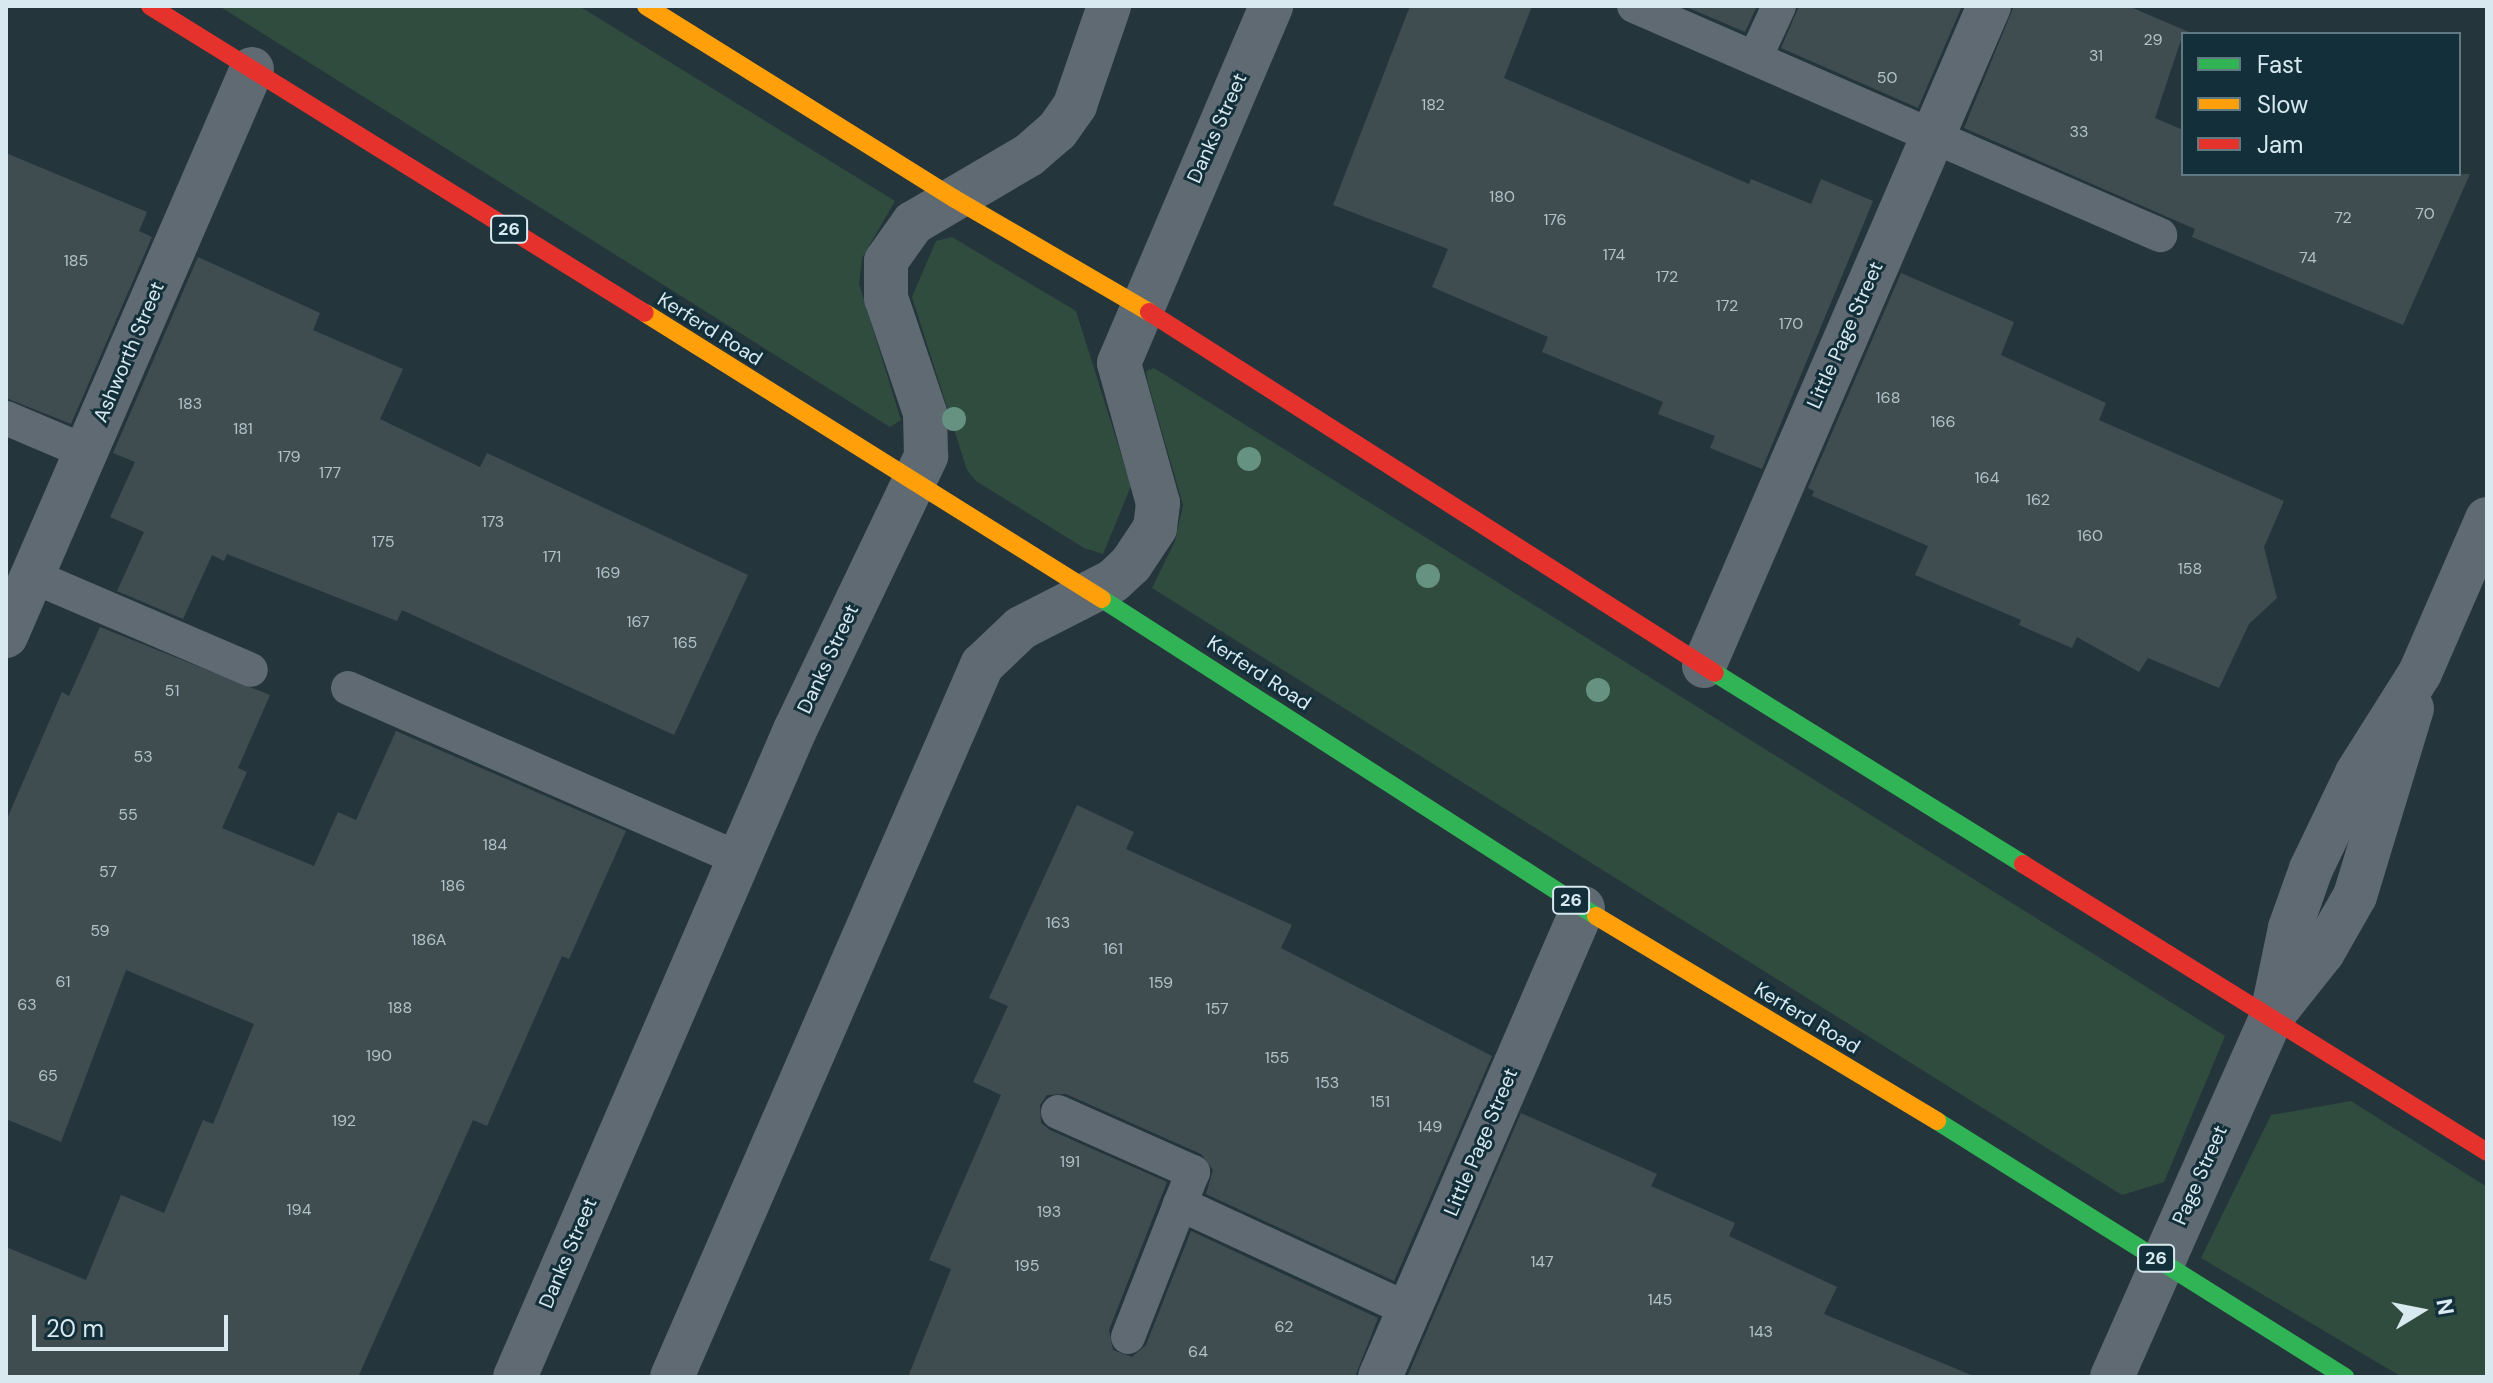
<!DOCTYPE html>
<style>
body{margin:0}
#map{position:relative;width:2493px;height:1383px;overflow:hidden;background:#25353c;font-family:"DM Sans",sans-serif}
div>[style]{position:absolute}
.green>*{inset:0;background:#304c3f}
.building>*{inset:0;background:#3f4d51}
.lane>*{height:34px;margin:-17px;padding:0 17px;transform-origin:17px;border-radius:17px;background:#606a73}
.street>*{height:44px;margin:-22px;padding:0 22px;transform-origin:22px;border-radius:22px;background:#606a73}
.fast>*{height:18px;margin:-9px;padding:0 9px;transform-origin:9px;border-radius:9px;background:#30b455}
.slow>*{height:18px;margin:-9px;padding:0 9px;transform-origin:9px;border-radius:9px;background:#ff9f0a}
.jam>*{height:18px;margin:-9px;padding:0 9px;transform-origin:9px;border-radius:9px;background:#e5322d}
.trees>*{width:24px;height:24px;margin:-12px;border-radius:50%;background:#669282}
span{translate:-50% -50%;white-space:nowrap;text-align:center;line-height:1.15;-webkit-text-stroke:6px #122f3a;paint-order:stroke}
.number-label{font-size:16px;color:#b2c2c8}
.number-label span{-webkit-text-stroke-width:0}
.shield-label span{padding:2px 6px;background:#122f3a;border:2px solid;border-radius:6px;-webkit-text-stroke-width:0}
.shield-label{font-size:18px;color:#d8e9f0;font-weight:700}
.street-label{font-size:20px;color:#d8e9f0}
.frame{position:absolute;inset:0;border:8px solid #d8e9f0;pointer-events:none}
.legend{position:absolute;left:2181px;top:32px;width:280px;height:144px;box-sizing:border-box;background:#122f3a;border:2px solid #617983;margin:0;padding:10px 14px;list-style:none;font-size:24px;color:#d8e9f0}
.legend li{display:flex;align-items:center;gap:16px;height:40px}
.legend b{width:40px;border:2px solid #617983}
.north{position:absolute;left:2381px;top:1271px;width:80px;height:80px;-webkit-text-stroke:6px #122f3a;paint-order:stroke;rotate:80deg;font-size:22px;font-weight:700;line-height:32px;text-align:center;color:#d8e9f0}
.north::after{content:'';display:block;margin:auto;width:28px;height:36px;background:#d8e9f0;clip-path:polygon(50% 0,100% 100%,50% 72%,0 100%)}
.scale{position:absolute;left:32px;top:1315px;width:196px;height:36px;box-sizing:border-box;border:4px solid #d8e9f0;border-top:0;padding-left:10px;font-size:24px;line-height:28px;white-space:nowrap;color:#d8e9f0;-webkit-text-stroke:6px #122f3a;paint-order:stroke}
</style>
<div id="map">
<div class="green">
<div style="clip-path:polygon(219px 6px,579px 6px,895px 201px,862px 258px,859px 284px,901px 420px,890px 427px)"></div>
<div style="clip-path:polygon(952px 237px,1076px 311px,1131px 486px,1103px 554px,1084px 548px,976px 481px,967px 470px,912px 297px,936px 241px)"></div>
<div style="clip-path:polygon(1154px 368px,2225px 1036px,2164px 1182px,2122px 1195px,1152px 588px,1175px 541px,1183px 505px,1148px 383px,1146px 371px)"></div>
<div style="clip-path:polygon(2351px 1101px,2487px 1187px,2487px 1377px,2402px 1377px,2201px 1258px,2271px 1115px)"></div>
</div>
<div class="building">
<div style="clip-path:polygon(1410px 6px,1532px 6px,1504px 78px,1749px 184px,1751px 179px,1811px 204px,1821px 179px,1873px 201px,1762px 469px,1710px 448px,1715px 436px,1658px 414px,1663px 402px,1542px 352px,1548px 337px,1432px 287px,1448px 249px,1333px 205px)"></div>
<div style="clip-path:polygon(1684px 6px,1757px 6px,1745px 32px)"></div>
<div style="clip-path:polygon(1799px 6px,1962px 6px,1918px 108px,1781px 48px)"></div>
<div style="clip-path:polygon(2014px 6px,2128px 6px,2189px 32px,2183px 34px,2155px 118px,2183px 130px,2183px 174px,2470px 174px,2403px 325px,2192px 237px,2195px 229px,1964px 128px)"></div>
<div style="clip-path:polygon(6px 153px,147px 212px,139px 231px,152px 237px,71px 424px,6px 398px)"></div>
<div style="clip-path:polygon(198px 257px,320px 313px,313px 330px,403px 369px,380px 419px,480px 467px,487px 453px,748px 575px,674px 735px,402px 610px,397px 621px,227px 554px,224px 561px,212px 555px,183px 619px,117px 591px,144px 532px,110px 517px,135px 462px,113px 453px)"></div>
<div style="clip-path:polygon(1901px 273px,2014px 322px,2001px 355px,2106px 403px,2099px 420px,2284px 501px,2264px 547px,2277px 598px,2249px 624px,2219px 688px,2148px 658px,2139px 672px,2077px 637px,2072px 648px,2019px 625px,2021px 620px,1915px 575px,1928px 546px,1812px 496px,1814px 491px,1808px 488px)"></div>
<div style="clip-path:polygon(100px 627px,270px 695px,238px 768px,247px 772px,222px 828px,314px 866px,338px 812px,356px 820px,396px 731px,626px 831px,569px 959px,562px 956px,487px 1126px,473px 1120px,358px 1377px,6px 1377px,6px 1247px,86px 1280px,121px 1195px,164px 1213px,203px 1120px,213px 1124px,254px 1024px,126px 970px,61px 1142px,6px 1119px,6px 821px,62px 692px,69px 696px)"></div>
<div style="clip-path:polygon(1077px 805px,1134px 832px,1126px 849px,1292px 925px,1281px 948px,1492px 1056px,1394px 1281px,1206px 1194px,1213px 1170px,1201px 1154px,1066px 1094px,1047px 1095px,1040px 1105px,1041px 1123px,1050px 1130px,1167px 1182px,1109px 1330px,1113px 1350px,1132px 1357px,1146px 1345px,1191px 1231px,1378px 1318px,1355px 1377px,908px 1377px,951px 1269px,929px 1260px,1001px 1095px,973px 1082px,1008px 1006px,989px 998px)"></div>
<div style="clip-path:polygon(1521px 1113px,1657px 1174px,1651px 1186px,1735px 1223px,1729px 1236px,1837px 1287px,1824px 1314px,1976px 1377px,1407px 1377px)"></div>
</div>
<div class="lane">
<div style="left:1634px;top:6px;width:574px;rotate:23.53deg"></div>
<div style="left:1755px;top:58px;width:57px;rotate:-65.2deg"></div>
<div style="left:6px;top:418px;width:87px;rotate:23deg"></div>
<div style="left:32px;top:576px;width:238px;rotate:23.2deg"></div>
<div style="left:348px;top:688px;width:427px;rotate:23.6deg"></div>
<div style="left:1058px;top:1112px;width:148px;rotate:24deg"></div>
<div style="left:1193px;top:1172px;width:35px;rotate:112deg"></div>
<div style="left:1180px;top:1204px;width:252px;rotate:24.8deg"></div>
<div style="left:1128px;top:1337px;width:143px;rotate:-68.6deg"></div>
</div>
<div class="street">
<div style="left:6px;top:636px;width:618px;rotate:-66.55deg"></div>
<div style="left:1704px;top:666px;width:719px;rotate:-66.64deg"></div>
<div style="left:2277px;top:1010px;width:74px;rotate:-51.6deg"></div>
<div style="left:2323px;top:952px;width:64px;rotate:-60.3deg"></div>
<div style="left:2355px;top:896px;width:196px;rotate:-73.1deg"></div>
<div style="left:515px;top:1377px;width:705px;rotate:-66.6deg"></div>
<div style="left:795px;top:730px;width:304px;rotate:-64.4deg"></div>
<div style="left:926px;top:456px;width:43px;rotate:-91.3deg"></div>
<div style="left:925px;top:413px;width:121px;rotate:-108.7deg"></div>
<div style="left:886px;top:298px;width:37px;rotate:-90deg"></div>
<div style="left:886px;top:261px;width:47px;rotate:-54.6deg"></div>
<div style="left:913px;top:223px;width:134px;rotate:-30.4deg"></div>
<div style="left:1029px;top:155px;width:37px;rotate:-41deg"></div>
<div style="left:1057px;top:131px;width:32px;rotate:-55deg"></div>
<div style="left:1075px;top:105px;width:105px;rotate:-71deg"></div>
<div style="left:672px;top:1377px;width:777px;rotate:-66.47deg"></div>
<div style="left:982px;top:665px;width:54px;rotate:-43.5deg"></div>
<div style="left:1021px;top:628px;width:103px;rotate:-27.1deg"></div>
<div style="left:1113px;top:581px;width:25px;rotate:-43deg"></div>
<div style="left:1131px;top:564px;width:43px;rotate:-56.3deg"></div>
<div style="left:1155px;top:528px;width:25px;rotate:-83deg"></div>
<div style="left:1158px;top:503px;width:145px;rotate:-105.6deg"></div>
<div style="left:1119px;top:363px;width:388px;rotate:-66.9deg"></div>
<div style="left:1380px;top:1377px;width:511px;rotate:-66.6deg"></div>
<div style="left:2112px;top:1377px;width:392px;rotate:-66.1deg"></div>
<div style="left:2271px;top:1019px;width:93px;rotate:-78.2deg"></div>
<div style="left:2290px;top:928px;width:63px;rotate:-70.4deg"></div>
<div style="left:2311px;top:869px;width:106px;rotate:-64.4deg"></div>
<div style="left:2357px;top:773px;width:118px;rotate:-57.8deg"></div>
<div style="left:2420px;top:673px;width:168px;rotate:-66.5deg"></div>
</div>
<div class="fast">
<div style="left:1102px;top:599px;width:587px;rotate:32.69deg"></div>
<div style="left:1715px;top:673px;width:362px;rotate:31.8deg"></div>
<div style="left:1937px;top:1121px;width:482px;rotate:32.1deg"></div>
</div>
<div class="slow">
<div style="left:646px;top:6px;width:364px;rotate:32deg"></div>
<div style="left:955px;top:199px;width:225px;rotate:30.2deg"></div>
<div style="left:645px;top:313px;width:539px;rotate:32.04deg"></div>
<div style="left:1596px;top:916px;width:398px;rotate:31deg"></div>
</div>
<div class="jam">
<div style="left:150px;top:6px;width:582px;rotate:31.81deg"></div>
<div style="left:1149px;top:312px;width:671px;rotate:32.53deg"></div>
<div style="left:2023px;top:864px;width:546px;rotate:31.83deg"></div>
</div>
<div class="trees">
<div style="left:954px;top:419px"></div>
<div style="left:1249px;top:459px"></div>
<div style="left:1428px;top:576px"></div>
<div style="left:1598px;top:690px"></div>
</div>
<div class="number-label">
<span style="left:2153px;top:40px">29</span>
<span style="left:2096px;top:56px">31</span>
<span style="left:1887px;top:78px">50</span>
<span style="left:1433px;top:105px">182</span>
<span style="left:2079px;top:132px">33</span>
<span style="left:1502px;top:197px">180</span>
<span style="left:2425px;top:214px">70</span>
<span style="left:2343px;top:218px">72</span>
<span style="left:1555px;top:220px">176</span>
<span style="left:1614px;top:255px">174</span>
<span style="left:2308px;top:258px">74</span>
<span style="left:76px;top:261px">185</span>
<span style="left:1667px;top:277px">172</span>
<span style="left:1727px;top:306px">172</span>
<span style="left:1791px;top:324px">170</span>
<span style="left:1888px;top:398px">168</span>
<span style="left:190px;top:404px">183</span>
<span style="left:1943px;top:422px">166</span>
<span style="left:243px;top:429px">181</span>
<span style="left:289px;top:457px">179</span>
<span style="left:330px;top:473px">177</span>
<span style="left:1987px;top:478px">164</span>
<span style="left:2038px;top:500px">162</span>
<span style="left:493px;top:522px">173</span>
<span style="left:2090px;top:536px">160</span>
<span style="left:383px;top:542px">175</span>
<span style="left:552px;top:557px">171</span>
<span style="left:2190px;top:569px">158</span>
<span style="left:608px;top:573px">169</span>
<span style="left:638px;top:622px">167</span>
<span style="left:685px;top:643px">165</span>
<span style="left:172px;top:691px">51</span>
<span style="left:143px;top:757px">53</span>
<span style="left:128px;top:815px">55</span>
<span style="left:495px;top:845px">184</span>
<span style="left:108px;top:872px">57</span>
<span style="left:453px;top:886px">186</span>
<span style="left:1058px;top:923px">163</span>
<span style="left:100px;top:931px">59</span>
<span style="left:429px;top:940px">186A</span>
<span style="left:1113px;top:949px">161</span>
<span style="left:63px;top:982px">61</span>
<span style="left:1161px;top:983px">159</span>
<span style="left:27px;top:1005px">63</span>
<span style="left:400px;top:1008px">188</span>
<span style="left:1217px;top:1009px">157</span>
<span style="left:379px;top:1056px">190</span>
<span style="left:1277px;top:1058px">155</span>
<span style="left:48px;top:1076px">65</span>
<span style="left:1327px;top:1083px">153</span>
<span style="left:1380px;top:1102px">151</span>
<span style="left:344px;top:1121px">192</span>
<span style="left:1430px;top:1127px">149</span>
<span style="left:1070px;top:1162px">191</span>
<span style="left:299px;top:1210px">194</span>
<span style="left:1049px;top:1212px">193</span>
<span style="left:1542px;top:1262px">147</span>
<span style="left:1027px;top:1266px">195</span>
<span style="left:1660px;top:1300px">145</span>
<span style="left:1284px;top:1327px">62</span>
<span style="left:1761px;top:1332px">143</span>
<span style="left:1198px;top:1352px">64</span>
</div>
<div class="shield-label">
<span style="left:509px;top:229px">26</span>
<span style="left:1571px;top:900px">26</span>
<span style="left:2156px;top:1258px">26</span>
</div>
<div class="street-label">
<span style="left:1217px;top:128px;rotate:-66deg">Danks Street</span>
<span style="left:710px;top:329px;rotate:32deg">Kerferd Road</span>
<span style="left:1845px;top:335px;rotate:-66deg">Little Page Street</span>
<span style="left:129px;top:352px;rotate:-67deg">Ashworth Street</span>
<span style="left:828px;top:659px;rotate:-65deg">Danks Street</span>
<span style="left:1259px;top:673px;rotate:33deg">Kerferd Road</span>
<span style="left:1807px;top:1018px;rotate:31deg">Kerferd Road</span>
<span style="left:1481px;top:1142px;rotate:-67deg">Little Page Street</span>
<span style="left:2200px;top:1175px;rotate:-66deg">Page Street</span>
<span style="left:568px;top:1253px;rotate:-67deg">Danks Street</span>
</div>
<div class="frame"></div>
<ul class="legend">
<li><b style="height:10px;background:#30b455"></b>Fast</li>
<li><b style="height:10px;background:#ff9f0a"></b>Slow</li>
<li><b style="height:10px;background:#e5322d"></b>Jam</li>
</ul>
<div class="north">N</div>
<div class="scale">20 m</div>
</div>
